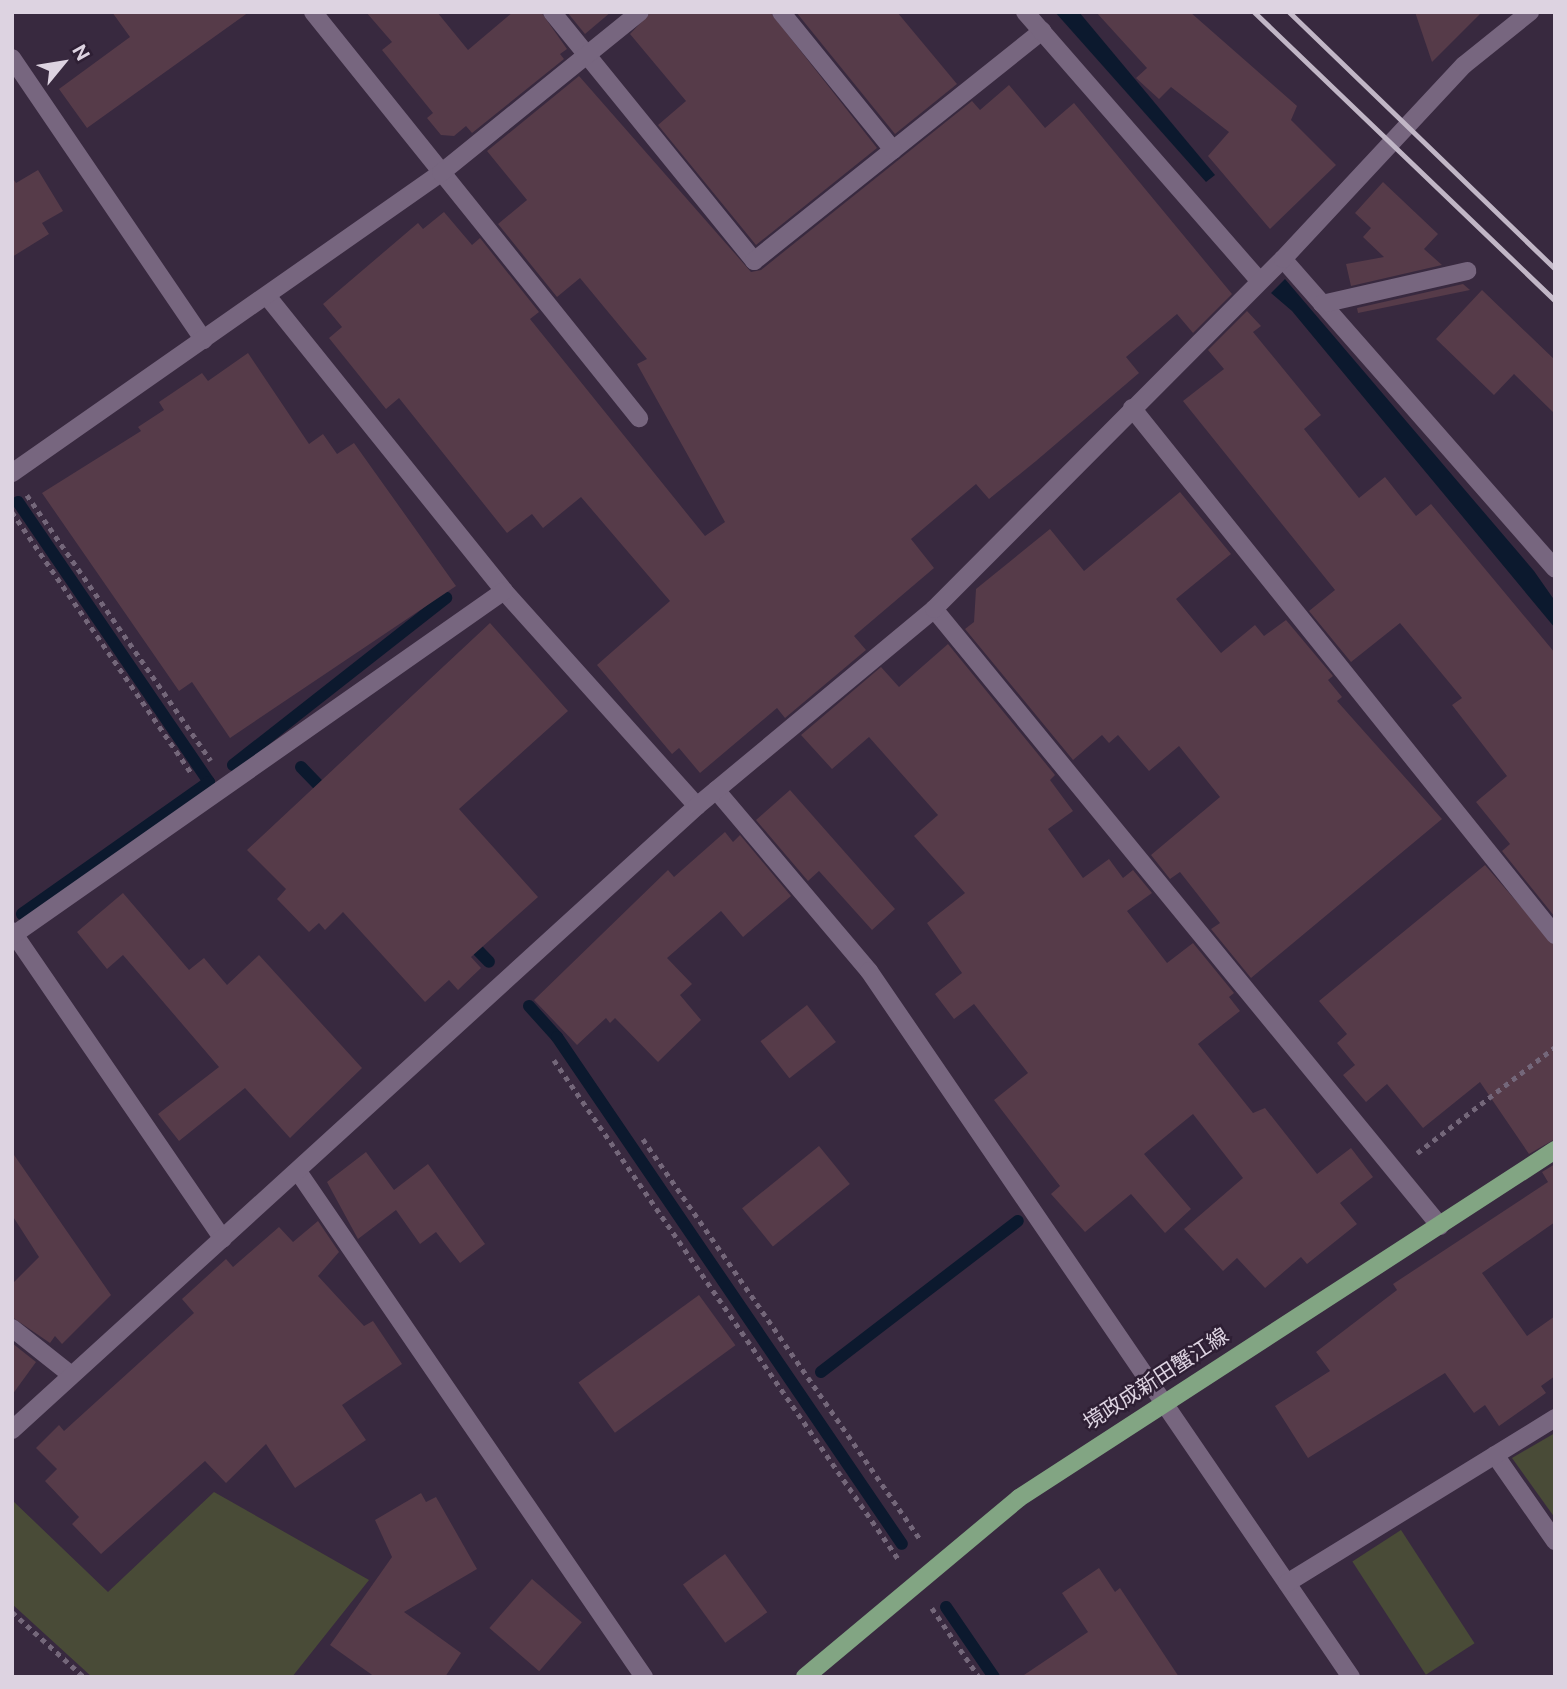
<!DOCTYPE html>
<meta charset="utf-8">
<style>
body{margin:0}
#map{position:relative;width:1567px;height:1689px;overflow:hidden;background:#38293f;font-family:"Public Sans","Noto Sans JP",sans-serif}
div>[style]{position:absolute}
.green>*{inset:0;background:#494b37;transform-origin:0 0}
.water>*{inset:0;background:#0c192e}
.stream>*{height:12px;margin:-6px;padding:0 6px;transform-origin:6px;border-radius:6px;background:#0c192e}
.building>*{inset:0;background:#563b49;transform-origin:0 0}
.path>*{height:4.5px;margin-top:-2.25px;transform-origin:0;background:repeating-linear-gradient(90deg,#74677a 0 5px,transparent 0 10px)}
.minor>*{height:18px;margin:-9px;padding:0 9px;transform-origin:9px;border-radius:9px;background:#77667f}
.major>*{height:18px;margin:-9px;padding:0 9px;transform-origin:9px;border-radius:9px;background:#82a583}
.rail>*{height:5px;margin:-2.5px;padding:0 2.5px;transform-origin:2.5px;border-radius:2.5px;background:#c1b6c6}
span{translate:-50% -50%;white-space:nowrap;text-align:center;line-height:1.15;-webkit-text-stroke:5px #2e1f34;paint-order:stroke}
.street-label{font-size:21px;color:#ddd3e1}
.frame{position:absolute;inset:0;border:14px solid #ddd3e1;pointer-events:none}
.north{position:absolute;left:28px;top:28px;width:70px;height:70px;-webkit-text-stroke:5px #2e1f34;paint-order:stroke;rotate:60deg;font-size:19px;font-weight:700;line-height:28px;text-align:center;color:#ddd3e1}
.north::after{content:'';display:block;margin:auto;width:24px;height:32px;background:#ddd3e1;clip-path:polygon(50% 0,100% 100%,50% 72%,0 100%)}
</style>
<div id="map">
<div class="green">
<div style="clip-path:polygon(1555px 1433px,1555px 1518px,1512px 1458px)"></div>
<div style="clip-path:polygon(214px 1492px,369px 1580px,292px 1677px,92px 1677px,12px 1604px,12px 1500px,108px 1592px)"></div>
<div style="left:1401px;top:1530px;width:135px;height:58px;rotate:57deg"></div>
</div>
<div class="water">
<div style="clip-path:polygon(1055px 12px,1079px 12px,1215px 175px,1206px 182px)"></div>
<div style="clip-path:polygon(1285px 279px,1534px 571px,1555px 601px,1555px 628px,1292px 311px,1271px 293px)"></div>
</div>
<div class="stream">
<div style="left:18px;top:502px;width:339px;rotate:55.7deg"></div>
<div style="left:209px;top:782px;width:229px;rotate:144.8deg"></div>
<div style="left:233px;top:765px;width:271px;rotate:-38.1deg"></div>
<div style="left:301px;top:767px;width:37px;rotate:46deg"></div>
<div style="left:466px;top:938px;width:33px;rotate:46deg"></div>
<div style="left:529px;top:1006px;width:42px;rotate:47.9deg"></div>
<div style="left:557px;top:1037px;width:613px;rotate:55.77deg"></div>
<div style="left:821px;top:1372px;width:248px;rotate:-37.5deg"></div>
<div style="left:946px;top:1607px;width:85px;rotate:55.6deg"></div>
</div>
<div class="building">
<div style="clip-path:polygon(112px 12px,249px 12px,87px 128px,59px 89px,130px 37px)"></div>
<div style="clip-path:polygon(366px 12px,437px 12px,468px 50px,513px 12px,541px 12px,567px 49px,560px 54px,564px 59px,472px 133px,466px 126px,454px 136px,441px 135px,427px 118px,433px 113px,382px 50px,392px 42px)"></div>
<div style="clip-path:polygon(567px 12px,611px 12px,585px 34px)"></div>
<div style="clip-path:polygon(651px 12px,770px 12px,877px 148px,756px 245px,658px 125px,686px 101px,630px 34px)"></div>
<div style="clip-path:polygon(796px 12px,897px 12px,957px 84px,895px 134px)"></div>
<div style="clip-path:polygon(1096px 12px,1190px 12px,1297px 106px,1291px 120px,1336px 165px,1270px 229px,1208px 156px,1229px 132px,1171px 87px,1159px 99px,1136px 78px,1147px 68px)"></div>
<div style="clip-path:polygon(1415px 12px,1482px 12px,1432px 62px)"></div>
<div style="clip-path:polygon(579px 76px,751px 272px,761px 270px,972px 101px,980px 110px,1009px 85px,1045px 128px,1074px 103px,1232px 294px,1193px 333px,1177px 314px,1126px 357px,1139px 373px,1036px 461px,989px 499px,976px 484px,911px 539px,934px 568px,854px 636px,866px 650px,785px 718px,777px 708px,700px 773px,679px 748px,672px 754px,597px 665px,670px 601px,581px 497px,543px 528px,532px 514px,507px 533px,399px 398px,386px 409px,329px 338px,342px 327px,323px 304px,418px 223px,423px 229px,444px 212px,472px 245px,480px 238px,539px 312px,530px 319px,705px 536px,725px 522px,637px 364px,647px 359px,580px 278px,557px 297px,498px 224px,527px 200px,487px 151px)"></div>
<div style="clip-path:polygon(38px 170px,63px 211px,42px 223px,49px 234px,12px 257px,12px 177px,16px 183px)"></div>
<div style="clip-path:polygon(1383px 182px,1438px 234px,1424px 249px,1442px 265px,1351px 286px,1346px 264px,1384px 257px,1363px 237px,1371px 228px,1355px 213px)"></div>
<div style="clip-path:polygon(1463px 284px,1470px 290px,1358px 313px,1357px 308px)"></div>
<div style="clip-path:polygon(1482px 290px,1555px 360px,1555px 414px,1514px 374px,1494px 395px,1436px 339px)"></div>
<div style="clip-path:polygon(1247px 311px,1261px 326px,1253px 332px,1321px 415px,1304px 429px,1359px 498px,1385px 477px,1416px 516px,1431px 504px,1555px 653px,1555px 917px,1502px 851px,1510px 844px,1476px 802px,1507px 776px,1452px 705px,1462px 698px,1400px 623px,1351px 662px,1309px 611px,1335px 590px,1183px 401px,1224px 369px,1208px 350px)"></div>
<div style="clip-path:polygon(248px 353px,309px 444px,323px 434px,337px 454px,354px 443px,456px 586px,230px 738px,192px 682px,179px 691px,42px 493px,141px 431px,138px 427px,164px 410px,159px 402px,202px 373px,208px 381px)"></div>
<div style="clip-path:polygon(1180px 492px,1231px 554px,1176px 599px,1221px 653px,1255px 625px,1264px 636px,1286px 620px,1333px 676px,1328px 680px,1342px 697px,1337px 701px,1442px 819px,1251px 978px,1211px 929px,1220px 923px,1180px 872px,1170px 879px,1151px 855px,1220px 797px,1179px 746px,1149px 771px,1118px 735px,1109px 743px,1102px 735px,1073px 760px,965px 629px,974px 622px,976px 589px,1050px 529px,1084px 571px)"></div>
<div style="clip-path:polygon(490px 623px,568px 711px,459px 809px,538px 897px,471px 957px,481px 968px,458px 990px,449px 980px,425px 1002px,343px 912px,325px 930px,319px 923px,309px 932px,277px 899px,286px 889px,247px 850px)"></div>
<div style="clip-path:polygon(948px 644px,1055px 775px,1050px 780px,1073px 811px,1048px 829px,1083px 878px,1109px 859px,1123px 878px,1133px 870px,1152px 893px,1127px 911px,1167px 963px,1193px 943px,1234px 993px,1229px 997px,1240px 1011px,1198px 1044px,1253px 1113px,1265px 1108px,1317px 1174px,1351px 1148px,1373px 1177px,1340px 1203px,1357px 1224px,1307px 1264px,1301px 1257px,1265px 1288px,1237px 1258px,1223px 1271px,1184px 1229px,1243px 1178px,1193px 1114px,1144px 1154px,1191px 1209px,1165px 1233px,1131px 1194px,1085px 1232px,1051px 1194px,1060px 1186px,994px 1100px,1028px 1073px,974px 1004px,954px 1019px,935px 994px,962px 973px,927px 923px,965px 893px,914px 836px,938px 815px,869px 737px,832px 769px,801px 735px,881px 667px,899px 687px)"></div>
<div style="clip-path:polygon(790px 790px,895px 909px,872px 930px,819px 871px,808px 881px,756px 820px)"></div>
<div style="clip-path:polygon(725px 832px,733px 842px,740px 835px,791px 896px,743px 937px,721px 911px,667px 958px,692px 984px,680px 995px,701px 1020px,658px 1062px,615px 1018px,610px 1023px,606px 1018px,577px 1045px,534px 1000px,668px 870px,674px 877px)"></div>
<div style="clip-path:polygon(1485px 865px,1555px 946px,1555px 1139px,1529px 1154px,1480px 1082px,1423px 1128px,1387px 1084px,1366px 1102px,1343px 1075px,1355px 1065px,1337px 1043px,1347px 1034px,1319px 1001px)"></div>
<div style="clip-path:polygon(123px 893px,189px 970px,204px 958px,227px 985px,259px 955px,362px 1068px,290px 1138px,245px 1088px,179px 1141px,158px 1114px,219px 1067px,123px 955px,107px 969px,77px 932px)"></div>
<div style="left:807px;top:1005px;width:47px;height:59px;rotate:52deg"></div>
<div style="left:819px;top:1146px;width:49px;height:99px;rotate:51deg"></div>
<div style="clip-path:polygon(12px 1152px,111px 1295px,62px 1344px,55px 1336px,50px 1343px,12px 1317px,12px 1284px,39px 1257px,12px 1215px)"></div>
<div style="clip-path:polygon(366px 1152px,394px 1190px,428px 1164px,485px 1244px,460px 1263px,436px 1232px,420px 1244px,396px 1210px,358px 1239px,327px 1182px)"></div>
<div style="clip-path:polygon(1555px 1164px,1555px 1222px,1482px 1273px,1527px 1336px,1555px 1316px,1555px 1376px,1541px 1386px,1546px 1393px,1499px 1426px,1485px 1405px,1474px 1413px,1445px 1373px,1308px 1458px,1275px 1406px,1330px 1371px,1316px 1352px,1397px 1290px,1393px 1284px,1548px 1182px,1542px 1172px)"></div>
<div style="clip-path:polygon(318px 1221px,339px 1252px,318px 1276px,364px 1326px,373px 1321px,402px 1364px,342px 1405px,366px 1440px,295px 1488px,266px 1444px,226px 1483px,205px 1461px,101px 1554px,72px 1524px,79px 1517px,45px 1481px,57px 1469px,36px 1448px,59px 1425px,64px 1431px,194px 1313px,182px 1299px,226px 1259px,233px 1267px,279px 1227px,293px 1242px)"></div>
<div style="left:699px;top:1295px;width:62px;height:149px;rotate:54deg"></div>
<div style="clip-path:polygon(12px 1343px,36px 1362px,12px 1395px)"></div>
<div style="clip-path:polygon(421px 1493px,426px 1502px,436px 1497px,477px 1569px,404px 1612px,461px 1653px,445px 1677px,375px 1677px,330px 1645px,392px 1557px,375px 1520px)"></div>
<div style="left:725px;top:1554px;width:72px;height:52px;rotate:54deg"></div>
<div style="clip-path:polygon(1099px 1568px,1115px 1592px,1120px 1588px,1179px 1677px,1021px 1677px,1088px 1632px,1062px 1593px)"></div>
<div style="left:532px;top:1579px;width:66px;height:65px;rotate:41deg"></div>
</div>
<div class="path">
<div style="left:27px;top:495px;width:323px;rotate:55.3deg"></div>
<div style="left:12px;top:512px;width:318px;rotate:55.5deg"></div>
<div style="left:554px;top:1060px;width:607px;rotate:55.39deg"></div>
<div style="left:643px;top:1139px;width:489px;rotate:55.3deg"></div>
<div style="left:1417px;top:1153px;width:174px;rotate:-37.5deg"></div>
<div style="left:932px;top:1608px;width:83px;rotate:55.7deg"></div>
<div style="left:12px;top:1612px;width:97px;rotate:42.1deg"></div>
</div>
<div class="minor">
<div style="left:313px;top:12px;width:521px;rotate:51.24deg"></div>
<div style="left:552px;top:12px;width:321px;rotate:50.9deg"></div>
<div style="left:754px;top:261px;width:369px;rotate:-38.6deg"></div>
<div style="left:781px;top:12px;width:178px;rotate:50.9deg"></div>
<div style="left:1025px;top:12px;width:357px;rotate:48.9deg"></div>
<div style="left:12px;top:58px;width:341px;rotate:55.8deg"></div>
<div style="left:1283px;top:259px;width:412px;rotate:48.7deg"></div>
<div style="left:267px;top:296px;width:378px;rotate:51.2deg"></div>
<div style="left:504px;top:591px;width:289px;rotate:48.1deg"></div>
<div style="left:1322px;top:304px;width:149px;rotate:-12.8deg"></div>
<div style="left:1132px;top:408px;width:676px;rotate:51.25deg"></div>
<div style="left:12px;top:473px;width:523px;rotate:-34.97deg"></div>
<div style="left:441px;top:173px;width:256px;rotate:-39deg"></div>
<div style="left:934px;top:609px;width:798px;rotate:50.64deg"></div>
<div style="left:716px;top:790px;width:237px;rotate:49.8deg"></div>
<div style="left:869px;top:971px;width:855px;rotate:55.68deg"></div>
<div style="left:12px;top:931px;width:373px;rotate:55.6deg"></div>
<div style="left:12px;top:936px;width:601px;rotate:-35.04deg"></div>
<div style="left:299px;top:1173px;width:611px;rotate:55.61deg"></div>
<div style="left:12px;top:1328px;width:74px;rotate:38.4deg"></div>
<div style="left:12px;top:1430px;width:927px;rotate:-42.33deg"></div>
<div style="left:697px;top:806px;width:308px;rotate:-39.7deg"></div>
<div style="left:934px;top:609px;width:494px;rotate:-45.1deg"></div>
<div style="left:1283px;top:259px;width:265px;rotate:-47deg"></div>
<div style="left:1464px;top:65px;width:85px;rotate:-38.8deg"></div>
<div style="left:1495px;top:1455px;width:105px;rotate:55.1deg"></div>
<div style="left:1287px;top:1583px;width:315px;rotate:-31.6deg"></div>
</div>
<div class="major">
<div style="left:805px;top:1677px;width:279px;rotate:-39.9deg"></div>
<div style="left:1019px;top:1498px;width:639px;rotate:-32.99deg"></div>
</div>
<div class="rail">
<div style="left:1254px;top:12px;width:417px;rotate:43.8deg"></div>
<div style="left:1289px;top:12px;width:370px;rotate:44deg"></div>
</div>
<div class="street-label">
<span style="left:1156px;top:1379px;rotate:-33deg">境政成新田蟹江線</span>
</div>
<div class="frame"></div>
<div class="north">N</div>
</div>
